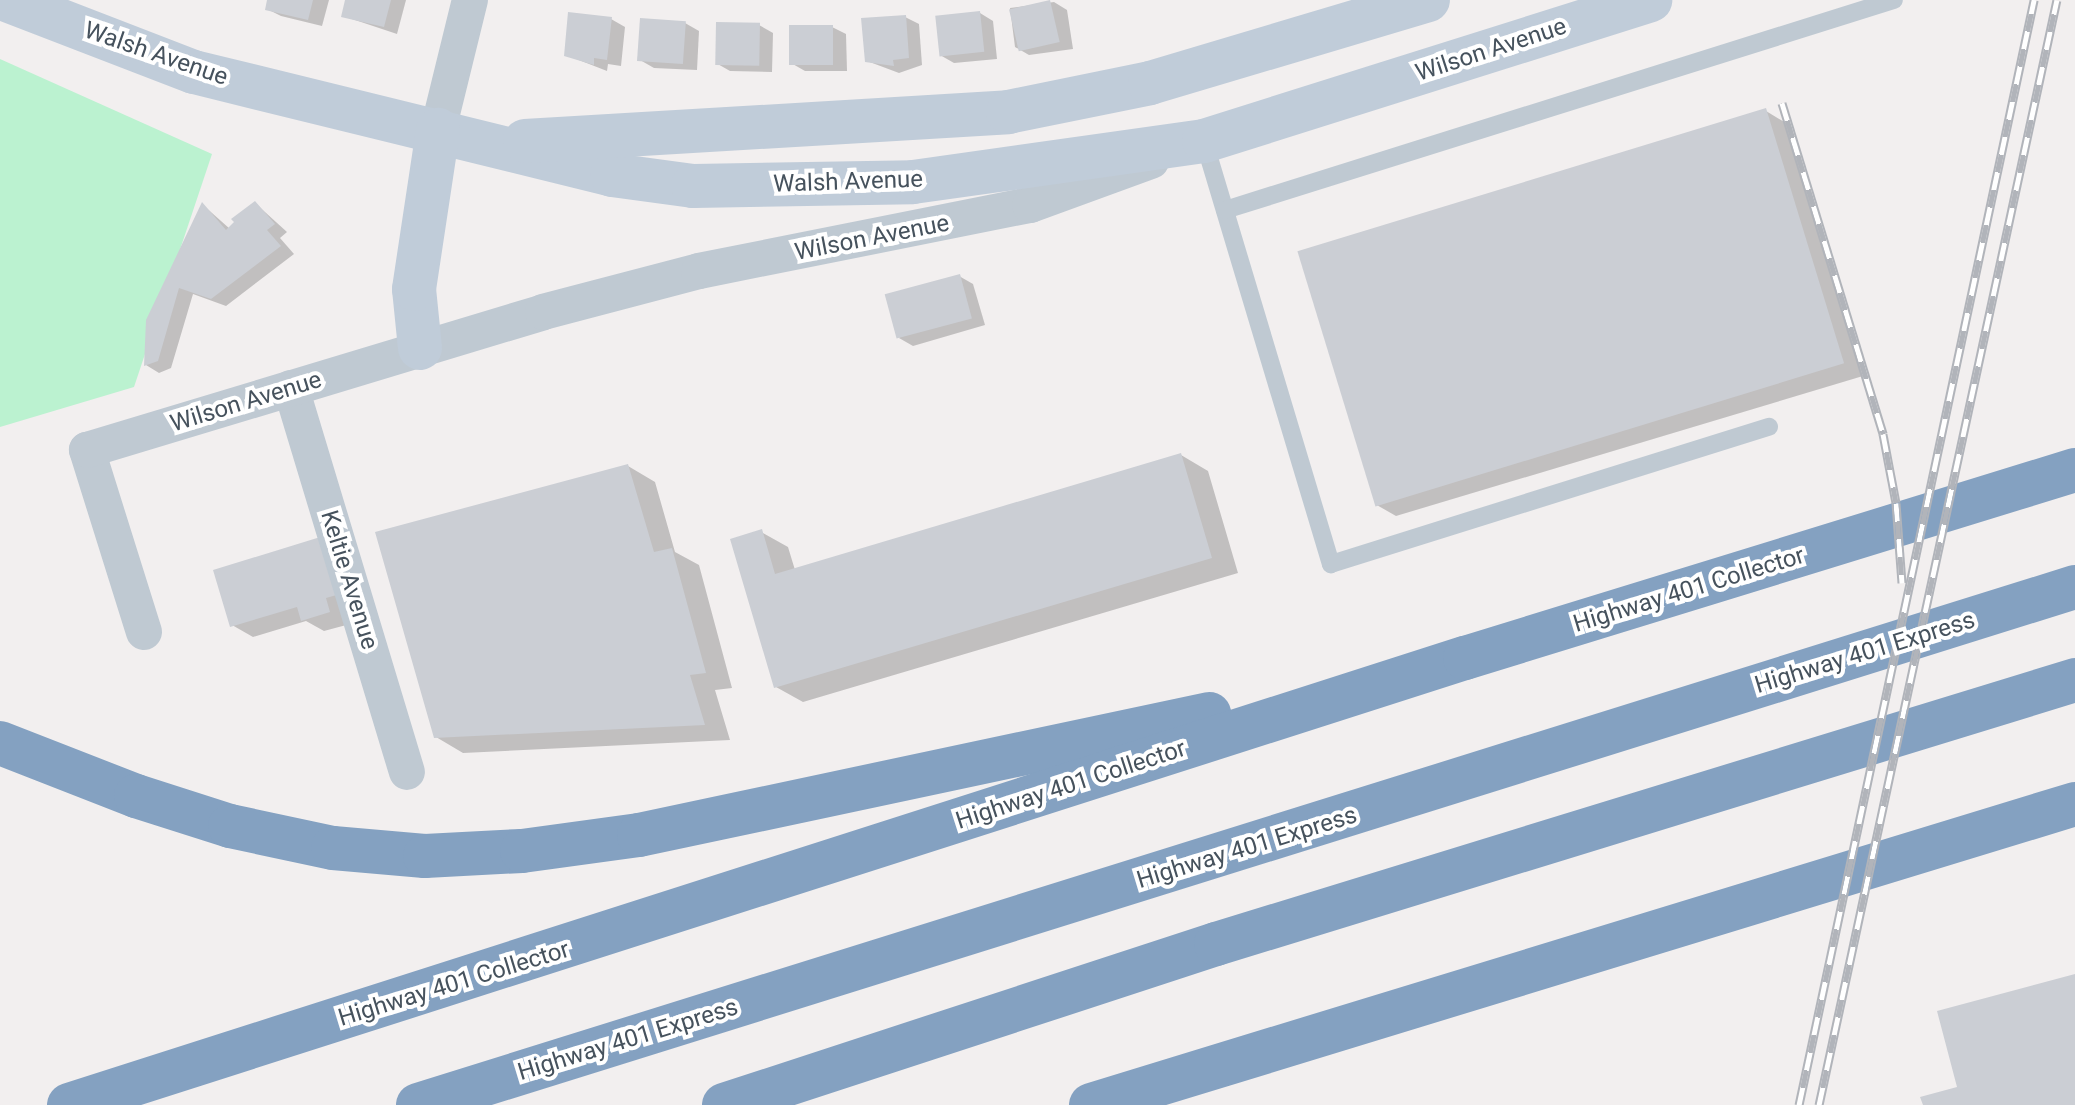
<!DOCTYPE html>
<style>
body{margin:0}
#map{position:relative;width:2075px;height:1105px;overflow:hidden;background:#f2efef;font-family:Roboto,sans-serif}
div>[style]{position:absolute}
.green>*{inset:0;background:#bbf2d0}
.shadow>*{inset:0;background:#0003}
.building>*{inset:0;background:#cbced4;transform-origin:0 0}
.lane>*{height:18px;margin:-9px;padding:0 9px;transform-origin:9px;border-radius:9px;background:#bfc9d2}
.street>*{height:36px;margin:-18px;padding:0 18px;transform-origin:18px;border-radius:18px;background:#bfc9d2}
.secondary>*{height:44px;margin:-22px;padding:0 22px;transform-origin:22px;border-radius:22px;background:#c0ccd9}
.highway>*{height:44px;margin:-22px;padding:0 22px;transform-origin:22px;border-radius:22px;background:#84a1c1}
.rail>*{height:9px;margin-top:-4.5px;transform-origin:0;background:repeating-linear-gradient(90deg,#fff 0 18px,#b1b4ba 0 36px);box-sizing:border-box;border-block:2px solid #b1b4ba}
span{translate:-50% -50%;white-space:nowrap;text-align:center;line-height:1.15;-webkit-text-stroke:8px #fff;paint-order:stroke}
.street-label{font-size:24px;color:#46525d}
</style>
<div id="map">
<div class="green">
<div style="clip-path:polygon(0 59px,212px 154px,134px 387px,0 427px)"></div>
</div>
<div class="shadow">
<div style="clip-path:polygon(270px 0,329px 0,322px 26px,281px 16px,267px 9px)"></div>
<div style="clip-path:polygon(347px 0,406px 0,397px 34px,343px 16px)"></div>
<div style="clip-path:polygon(1054px 2px,1067px 10px,1073px 49px,1029px 55px,1015px 47px,1010px 8px)"></div>
<div style="clip-path:polygon(980px 13px,993px 21px,997px 59px,954px 63px,940px 55px)"></div>
<div style="clip-path:polygon(905px 17px,919px 24px,922px 65px,899px 73px,867px 61px)"></div>
<div style="clip-path:polygon(611px 19px,625px 27px,621px 66px,608px 64px,607px 71px,566px 55px)"></div>
<div style="clip-path:polygon(685px 23px,699px 31px,697px 70px,654px 68px,640px 60px)"></div>
<div style="clip-path:polygon(759px 25px,773px 33px,772px 72px,730px 71px,716px 63px)"></div>
<div style="clip-path:polygon(832px 27px,846px 34px,847px 71px,805px 71px,791px 63px)"></div>
<div style="clip-path:polygon(1766px 111px,1786px 123px,1863px 376px,1396px 516px,1375px 504px)"></div>
<div style="clip-path:polygon(255px 203px,287px 232px,280px 238px,294px 254px,226px 306px,193px 294px,171px 368px,159px 373px,146px 365px,148px 321px,203px 205px,230px 229px)"></div>
<div style="clip-path:polygon(959px 276px,973px 284px,985px 325px,913px 346px,899px 338px)"></div>
<div style="clip-path:polygon(1181px 455px,1208px 471px,1238px 573px,803px 702px,776px 687px,761px 532px,788px 547px,795px 570px)"></div>
<div style="clip-path:polygon(628px 466px,655px 482px,675px 552px,699px 565px,732px 688px,715px 690px,730px 740px,463px 753px,436px 737px)"></div>
<div style="clip-path:polygon(329px 537px,350px 624px,324px 631px,306px 621px,253px 637px,232px 625px)"></div>
</div>
<div class="building">
<div style="clip-path:polygon(267px 0,313px 0,308px 20px,265px 10px)"></div>
<div style="clip-path:polygon(345px 0,391px 0,384px 27px,341px 17px)"></div>
<div style="left:1050px;top:0;width:43px;height:42px;rotate:77deg"></div>
<div style="left:980px;top:11px;width:41px;height:45px;rotate:84deg"></div>
<div style="clip-path:polygon(568px 12px,612px 17px,607px 60px,594px 58px,594px 65px,564px 56px)"></div>
<div style="clip-path:polygon(906px 15px,909px 58px,893px 60px,894px 66px,865px 62px,861px 18px)"></div>
<div style="left:640px;top:18px;width:46px;height:43px;rotate:4deg"></div>
<div style="left:716px;top:22px;width:44px;height:43px;rotate:1deg"></div>
<div style="left:789px;top:25px;width:44px;height:40px"></div>
<div style="left:1766px;top:108px;width:267px;height:490px;rotate:73deg"></div>
<div style="clip-path:polygon(255px 201px,275px 224px,267px 230px,281px 246px,211px 299px,179px 288px,158px 361px,144px 366px,146px 320px,202px 202px,226px 230px,234px 222px,231px 219px)"></div>
<div style="left:960px;top:274px;width:46px;height:78px;rotate:75deg"></div>
<div style="clip-path:polygon(1181px 453px,1212px 558px,774px 688px,730px 539px,762px 529px,775px 574px)"></div>
<div style="clip-path:polygon(628px 464px,654px 552px,672px 548px,706px 673px,690px 675px,705px 725px,434px 738px,375px 532px)"></div>
<div style="clip-path:polygon(330px 534px,347px 592px,326px 598px,330px 612px,301px 621px,297px 607px,230px 627px,213px 570px)"></div>
<div style="clip-path:polygon(2075px 974px,2075px 1105px,1923px 1105px,1920px 1097px,1957px 1087px,1937px 1011px)"></div>
</div>
<div class="lane">
<div style="left:1204px;top:141px;width:442px;rotate:73.3deg"></div>
<div style="left:1331px;top:564px;width:459px;rotate:-17.4deg"></div>
<div style="left:1225px;top:210px;width:701px;rotate:-17.43deg"></div>
</div>
<div class="street">
<div style="left:438px;top:130px;width:134px;rotate:-76.2deg"></div>
<div style="left:291px;top:388px;width:401px;rotate:73.2deg"></div>
<div style="left:144px;top:632px;width:191px;rotate:-107.4deg"></div>
<div style="left:87px;top:450px;width:476px;rotate:-16.8deg"></div>
<div style="left:543px;top:312px;width:161px;rotate:-14.7deg"></div>
<div style="left:699px;top:271px;width:338px;rotate:-11.3deg"></div>
<div style="left:1030px;top:205px;width:129px;rotate:-20deg"></div>
</div>
<div class="secondary">
<div style="left:7px;top:0;width:200px;rotate:21.1deg"></div>
<div style="left:194px;top:72px;width:431px;rotate:13.8deg"></div>
<div style="left:612px;top:175px;width:82px;rotate:7.7deg"></div>
<div style="left:693px;top:186px;width:220px;rotate:-1deg"></div>
<div style="left:913px;top:182px;width:294px;rotate:-8deg"></div>
<div style="left:1204px;top:141px;width:468px;rotate:-17.5deg"></div>
<div style="left:525px;top:141px;width:484px;rotate:-3.4deg"></div>
<div style="left:1008px;top:112px;width:145px;rotate:-11.5deg"></div>
<div style="left:1150px;top:83px;width:290px;rotate:-16.6deg"></div>
<div style="left:420px;top:348px;width:59px;rotate:-95.8deg"></div>
<div style="left:414px;top:289px;width:161px;rotate:-81.4deg"></div>
</div>
<div class="highway">
<div style="left:0;top:743px;width:146px;rotate:21.3deg"></div>
<div style="left:136px;top:796px;width:99px;rotate:17.7deg"></div>
<div style="left:230px;top:826px;width:105px;rotate:12.1deg"></div>
<div style="left:333px;top:848px;width:92px;rotate:5deg"></div>
<div style="left:425px;top:856px;width:97px;rotate:-3deg"></div>
<div style="left:522px;top:851px;width:118px;rotate:-7.8deg"></div>
<div style="left:639px;top:835px;width:583px;rotate:-11.98deg"></div>
<div style="left:69px;top:1105px;width:1466px;rotate:-17.76deg"></div>
<div style="left:1465px;top:658px;width:638px;rotate:-17.13deg"></div>
<div style="left:418px;top:1105px;width:1736px;rotate:-17.36deg"></div>
<div style="left:724px;top:1105px;width:518px;rotate:-18.12deg"></div>
<div style="left:1216px;top:944px;width:899px;rotate:-17.08deg"></div>
<div style="left:1091px;top:1105px;width:1029px;rotate:-17.01deg"></div>
</div>
<div class="rail">
<div style="left:1782px;top:103px;width:346px;rotate:73deg"></div>
<div style="left:1883px;top:434px;width:70px;rotate:79.3deg"></div>
<div style="left:1896px;top:503px;width:80px;rotate:85.7deg"></div>
<div style="left:1799px;top:1105px;width:1130px;rotate:-77.99deg"></div>
<div style="left:1819px;top:1105px;width:1130px;rotate:-77.85deg"></div>
</div>
<div class="street-label">
<span style="left:1491px;top:50px;rotate:-18deg">Wilson Avenue</span>
<span style="left:156px;top:54px;rotate:19deg">Walsh Avenue</span>
<span style="left:848px;top:182px;rotate:-2deg">Walsh Avenue</span>
<span style="left:872px;top:238px;rotate:-11deg">Wilson Avenue</span>
<span style="left:246px;top:402px;rotate:-17deg">Wilson Avenue</span>
<span style="left:349px;top:580px;rotate:73deg">Keltie Avenue</span>
<span style="left:1689px;top:590px;rotate:-17deg">Highway 401 Collector</span>
<span style="left:1865px;top:653px;rotate:-17deg">Highway 401 Express</span>
<span style="left:1071px;top:785px;rotate:-18deg">Highway 401 Collector</span>
<span style="left:1247px;top:848px;rotate:-17deg">Highway 401 Express</span>
<span style="left:454px;top:984px;rotate:-17deg">Highway 401 Collector</span>
<span style="left:628px;top:1040px;rotate:-17deg">Highway 401 Express</span>
</div>
</div>
